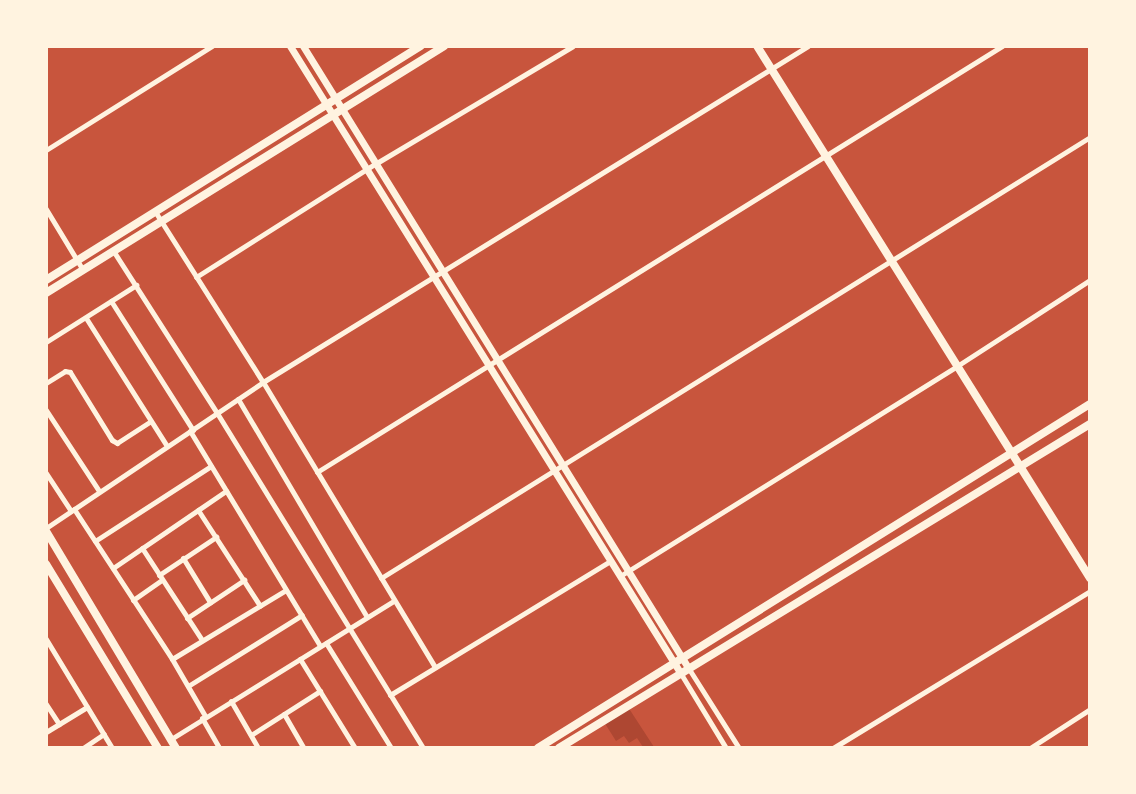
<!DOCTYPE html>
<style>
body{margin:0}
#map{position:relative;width:1136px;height:794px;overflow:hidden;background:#c8553d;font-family:"Noto Sans",sans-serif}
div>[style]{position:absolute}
.green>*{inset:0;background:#ae4732}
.minor>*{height:5px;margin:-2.5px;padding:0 2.5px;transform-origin:2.5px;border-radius:2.5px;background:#fff3e0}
.tertiary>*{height:7px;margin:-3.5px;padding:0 3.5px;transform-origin:3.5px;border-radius:3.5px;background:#fff3e0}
.secondary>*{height:8px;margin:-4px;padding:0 4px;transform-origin:4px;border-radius:4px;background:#fff3e0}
span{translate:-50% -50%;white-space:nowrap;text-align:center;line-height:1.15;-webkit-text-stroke:4.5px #fff3e0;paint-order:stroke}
.frame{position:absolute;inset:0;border:48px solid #fff3e0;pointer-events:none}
</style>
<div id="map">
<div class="green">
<div style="clip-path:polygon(628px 707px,654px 747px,643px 747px,637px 738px,629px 743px,624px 736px,616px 741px,604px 722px)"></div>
</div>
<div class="minor">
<div style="left:46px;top:150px;width:196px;rotate:-32.1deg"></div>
<div style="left:46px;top:209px;width:71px;rotate:58.8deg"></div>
<div style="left:156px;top:213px;width:200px;rotate:57.7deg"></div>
<div style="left:263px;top:382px;width:333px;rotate:58.9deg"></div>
<div style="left:114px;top:252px;width:191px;rotate:57.4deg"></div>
<div style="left:217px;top:413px;width:393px;rotate:58.4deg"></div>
<div style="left:196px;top:277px;width:212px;rotate:-32.3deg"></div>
<div style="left:375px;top:164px;width:230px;rotate:-30.8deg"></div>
<div style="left:111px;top:301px;width:153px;rotate:57.6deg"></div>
<div style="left:86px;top:318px;width:151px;rotate:57.7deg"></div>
<div style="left:46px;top:342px;width:107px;rotate:-32.3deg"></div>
<div style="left:46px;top:383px;width:22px;rotate:-32deg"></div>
<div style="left:65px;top:371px;width:5px;rotate:11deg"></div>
<div style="left:70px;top:372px;width:80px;rotate:58.3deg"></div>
<div style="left:112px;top:440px;width:6px;rotate:31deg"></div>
<div style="left:117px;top:443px;width:40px;rotate:-32.9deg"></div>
<div style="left:238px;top:399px;width:253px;rotate:59.4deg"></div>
<div style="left:46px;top:410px;width:97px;rotate:56.8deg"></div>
<div style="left:190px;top:431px;width:251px;rotate:58.8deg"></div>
<div style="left:317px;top:472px;width:807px;rotate:-31.88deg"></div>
<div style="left:46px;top:473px;width:45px;rotate:56.7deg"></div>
<div style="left:74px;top:509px;width:179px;rotate:56.8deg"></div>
<div style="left:172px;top:659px;width:66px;rotate:59.9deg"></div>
<div style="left:198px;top:510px;width:114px;rotate:57.1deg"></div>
<div style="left:46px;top:528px;width:262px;rotate:-33.9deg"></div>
<div style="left:263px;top:382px;width:640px;rotate:-31.65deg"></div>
<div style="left:95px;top:541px;width:138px;rotate:-32.9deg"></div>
<div style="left:142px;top:548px;width:110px;rotate:56.9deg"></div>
<div style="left:183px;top:558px;width:52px;rotate:58.5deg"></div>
<div style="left:113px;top:568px;width:137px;rotate:-34.3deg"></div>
<div style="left:159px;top:575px;width:69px;rotate:-33.7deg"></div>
<div style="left:620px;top:576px;width:397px;rotate:-31.9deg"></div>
<div style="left:957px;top:366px;width:158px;rotate:-32.9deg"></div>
<div style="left:381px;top:578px;width:835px;rotate:-31.88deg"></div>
<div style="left:133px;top:600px;width:35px;rotate:-35deg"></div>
<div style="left:187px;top:618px;width:69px;rotate:-33.7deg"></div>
<div style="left:46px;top:639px;width:127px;rotate:58.8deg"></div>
<div style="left:326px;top:643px;width:123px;rotate:58.2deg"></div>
<div style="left:172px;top:659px;width:133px;rotate:-31.2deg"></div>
<div style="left:300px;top:659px;width:105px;rotate:58.3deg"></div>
<div style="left:689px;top:669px;width:93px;rotate:57.7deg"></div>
<div style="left:681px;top:674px;width:87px;rotate:58.7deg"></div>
<div style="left:188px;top:686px;width:134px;rotate:-31.9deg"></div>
<div style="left:390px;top:695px;width:258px;rotate:-31.3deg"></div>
<div style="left:231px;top:701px;width:54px;rotate:60.1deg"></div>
<div style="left:46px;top:704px;width:24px;rotate:57deg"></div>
<div style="left:284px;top:714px;width:39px;rotate:60deg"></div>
<div style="left:202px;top:718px;width:34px;rotate:60deg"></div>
<div style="left:46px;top:732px;width:48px;rotate:-31.4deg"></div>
<div style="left:251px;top:735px;width:82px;rotate:-32.5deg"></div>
<div style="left:171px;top:739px;width:262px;rotate:-31.8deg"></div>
<div style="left:83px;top:748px;width:25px;rotate:-34deg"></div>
<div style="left:833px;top:748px;width:301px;rotate:-31.4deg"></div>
<div style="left:1030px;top:748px;width:72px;rotate:-33deg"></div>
</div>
<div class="tertiary">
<div style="left:290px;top:46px;width:740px;rotate:58.09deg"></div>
<div style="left:303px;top:46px;width:733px;rotate:58.22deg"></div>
</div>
<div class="secondary">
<div style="left:757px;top:46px;width:628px;rotate:57.96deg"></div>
<div style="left:46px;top:280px;width:442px;rotate:-32deg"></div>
<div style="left:46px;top:293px;width:468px;rotate:-31.8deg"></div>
<div style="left:46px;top:531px;width:253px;rotate:59.1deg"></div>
<div style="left:46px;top:564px;width:215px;rotate:58.7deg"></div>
<div style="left:538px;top:748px;width:650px;rotate:-31.93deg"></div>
<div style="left:559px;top:748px;width:622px;rotate:-31.39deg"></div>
</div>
<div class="frame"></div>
</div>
